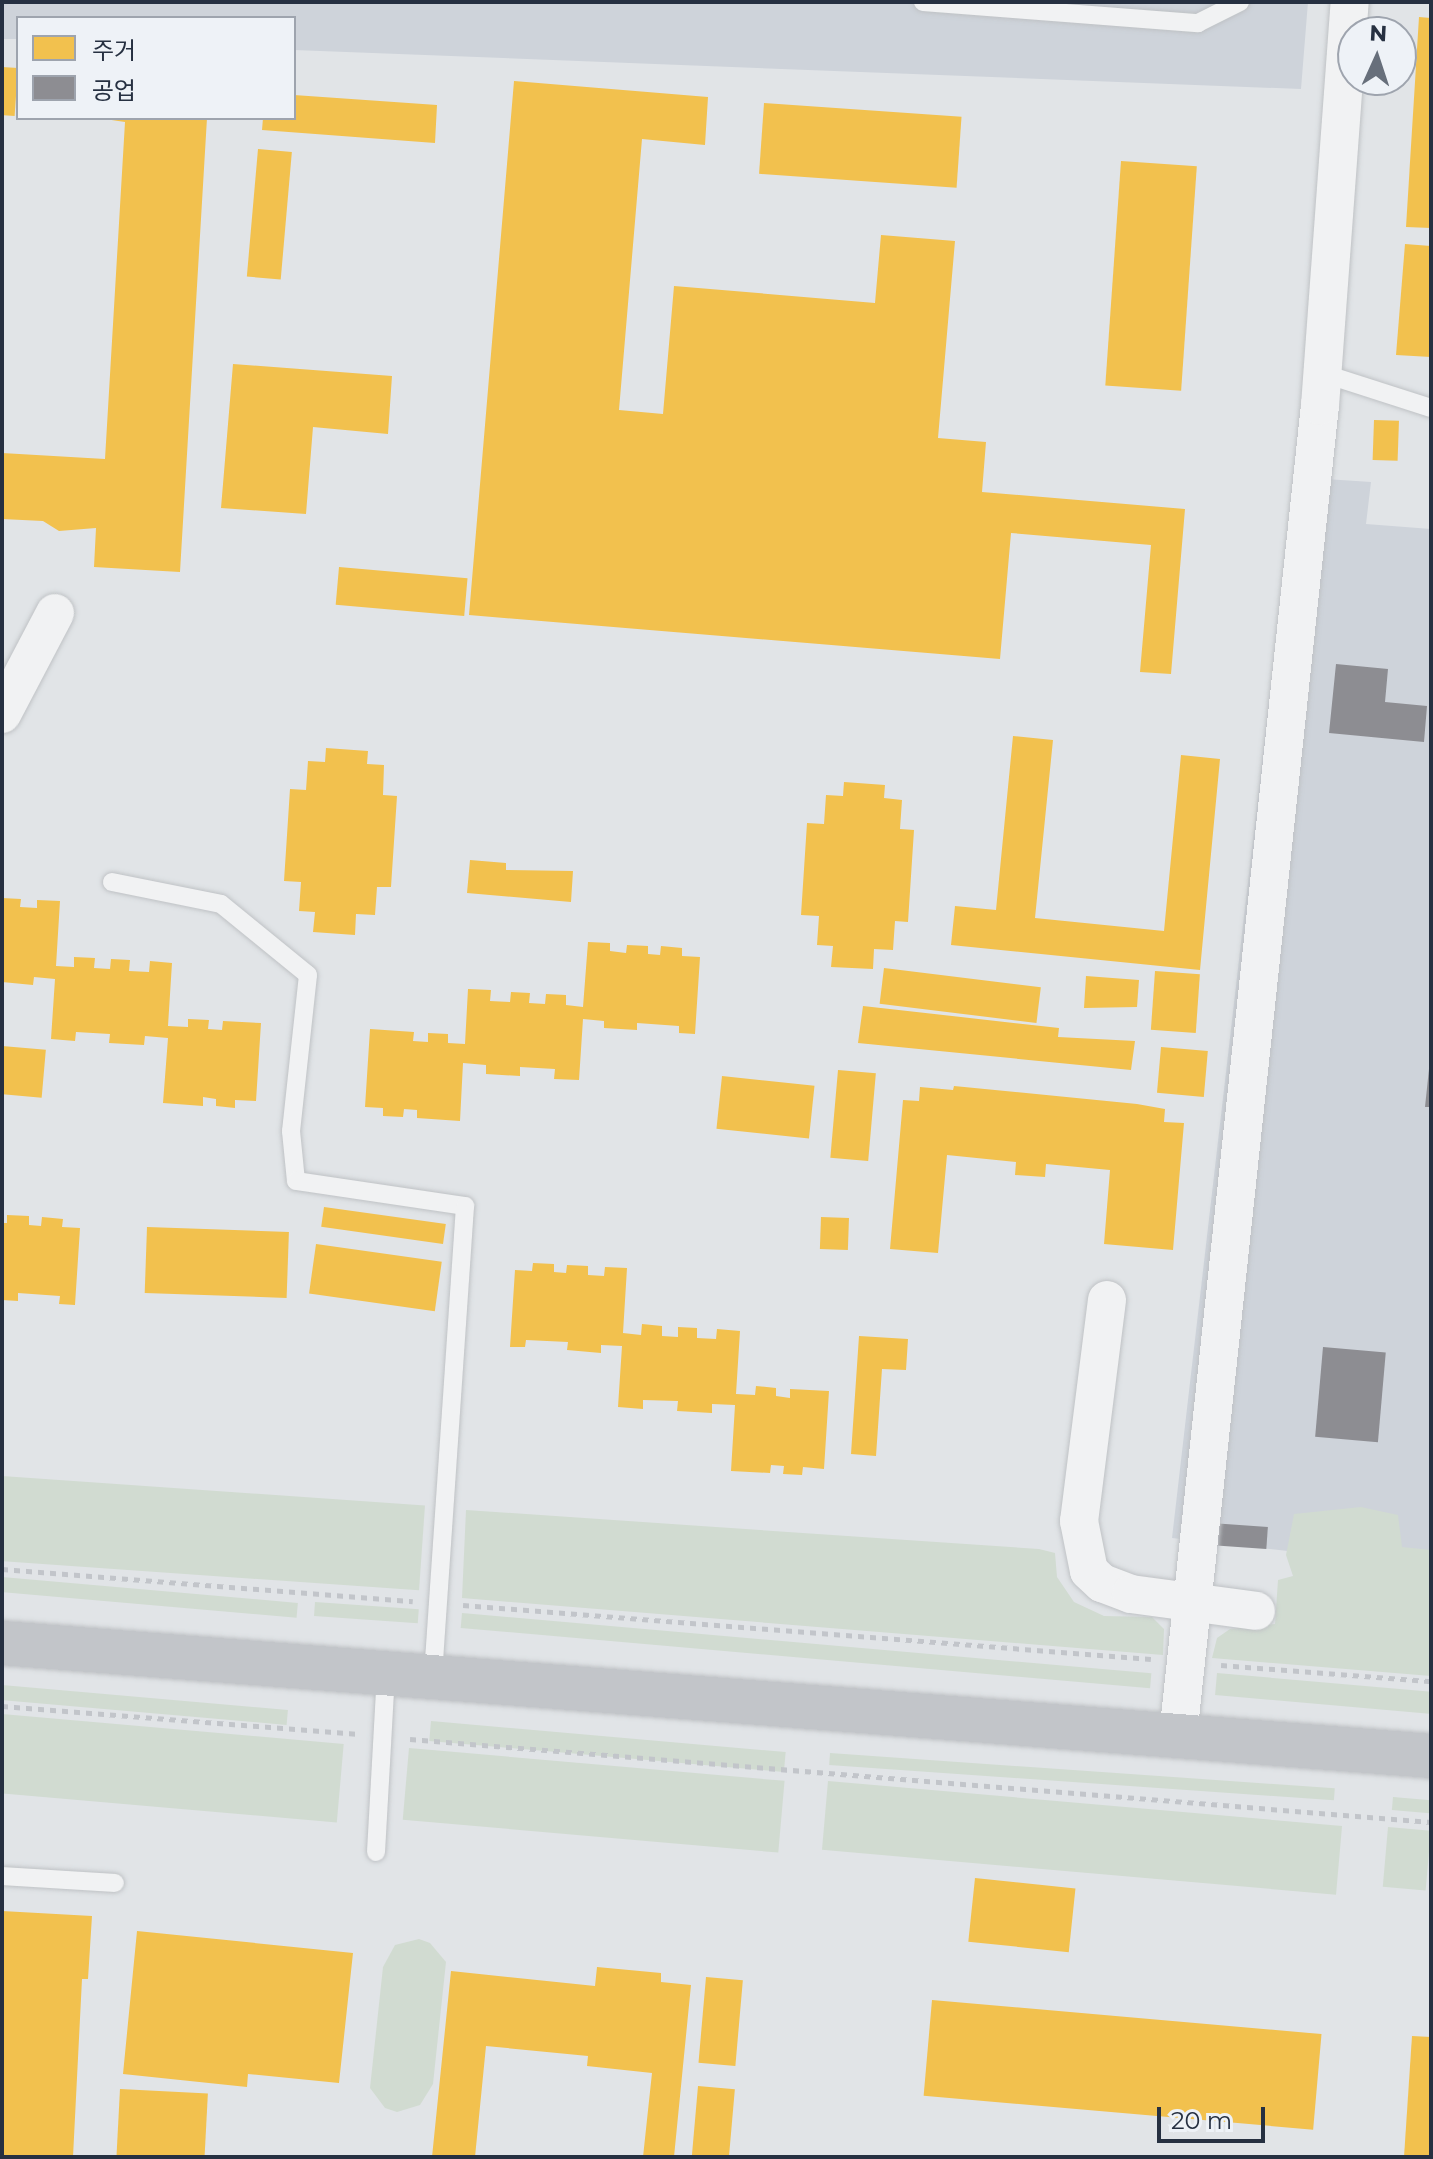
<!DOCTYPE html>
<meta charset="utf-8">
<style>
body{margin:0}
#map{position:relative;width:1433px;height:2159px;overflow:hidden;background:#e1e4e7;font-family:Montserrat,"Noto Sans KR",sans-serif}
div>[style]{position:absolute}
.built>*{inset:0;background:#ced3da}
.green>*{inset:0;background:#d1dbd1;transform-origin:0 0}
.homes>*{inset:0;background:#f2c14e;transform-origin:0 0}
.industry>*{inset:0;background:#8d8d92;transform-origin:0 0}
.path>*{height:5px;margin-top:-2.5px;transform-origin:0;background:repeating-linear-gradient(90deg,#c2c5ca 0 6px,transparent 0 12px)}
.roads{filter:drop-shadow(0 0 2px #bfc2c5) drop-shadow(0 0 2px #bfc2c5)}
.lane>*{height:18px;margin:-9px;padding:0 9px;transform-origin:9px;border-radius:9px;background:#f1f2f3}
.street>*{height:38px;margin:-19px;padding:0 19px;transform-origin:19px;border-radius:19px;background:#f1f2f3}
.secondary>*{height:44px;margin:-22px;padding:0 22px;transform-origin:22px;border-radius:22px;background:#c2c5c9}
span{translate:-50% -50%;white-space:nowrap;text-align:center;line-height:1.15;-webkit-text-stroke:8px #eef2f7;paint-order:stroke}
.frame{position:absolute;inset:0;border:4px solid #263041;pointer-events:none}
.legend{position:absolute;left:16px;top:16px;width:280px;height:104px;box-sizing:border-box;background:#eef2f7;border:2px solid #9ea4ae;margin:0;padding:10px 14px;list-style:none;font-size:24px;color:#263041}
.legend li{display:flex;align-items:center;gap:16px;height:40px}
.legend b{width:40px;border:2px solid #9ea4ae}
.north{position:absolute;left:1337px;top:16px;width:80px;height:80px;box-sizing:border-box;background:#eef2f7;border:2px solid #9ea4ae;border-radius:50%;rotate:3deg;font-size:22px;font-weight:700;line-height:32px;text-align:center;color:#263041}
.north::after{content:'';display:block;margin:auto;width:28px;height:36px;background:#676f7b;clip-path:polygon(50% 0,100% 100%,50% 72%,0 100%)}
.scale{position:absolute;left:1157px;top:2107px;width:108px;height:36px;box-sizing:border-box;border:4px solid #263041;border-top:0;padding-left:10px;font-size:24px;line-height:28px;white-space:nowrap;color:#263041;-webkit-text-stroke:6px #eef2f7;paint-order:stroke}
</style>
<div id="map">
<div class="built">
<div style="clip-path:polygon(2px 2px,1308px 2px,1301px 89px,294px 50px,294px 18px,18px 18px,18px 39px,2px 39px)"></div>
<div style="clip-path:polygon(1295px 477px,1371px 482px,1366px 524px,1431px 529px,1431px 1567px,1172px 1538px)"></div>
</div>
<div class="green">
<div style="left:2px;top:1476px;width:424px;height:85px;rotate:4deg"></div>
<div style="clip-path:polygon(1361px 1507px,1398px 1515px,1402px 1547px,1431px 1550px,1431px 1676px,1212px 1658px,1217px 1638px,1230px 1629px,1275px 1624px,1278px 1580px,1293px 1576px,1286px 1555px,1294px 1514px)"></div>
<div style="clip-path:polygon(466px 1510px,1039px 1549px,1055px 1553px,1057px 1577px,1074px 1602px,1104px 1616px,1152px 1617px,1164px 1629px,1163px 1655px,462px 1598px)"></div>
<div style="left:2px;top:1577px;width:297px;height:15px;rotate:5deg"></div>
<div style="left:315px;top:1602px;width:104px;height:14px;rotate:4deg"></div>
<div style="left:462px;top:1613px;width:692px;height:15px;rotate:5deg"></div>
<div style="left:1217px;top:1673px;width:215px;height:22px;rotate:5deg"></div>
<div style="left:2px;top:1685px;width:287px;height:15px;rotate:5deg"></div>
<div style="left:2px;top:1714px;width:343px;height:79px;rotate:5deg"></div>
<div style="left:431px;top:1721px;width:356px;height:20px;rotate:5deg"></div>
<div style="left:409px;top:1748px;width:377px;height:72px;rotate:5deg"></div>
<div style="left:830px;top:1753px;width:506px;height:12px;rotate:4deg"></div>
<div style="left:828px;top:1781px;width:516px;height:69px;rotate:5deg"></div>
<div style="left:1393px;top:1797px;width:38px;height:13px;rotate:5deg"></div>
<div style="left:1388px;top:1827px;width:43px;height:60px;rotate:5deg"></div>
<div style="clip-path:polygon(419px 1939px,430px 1943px,446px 1962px,433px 2084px,420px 2105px,397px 2112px,385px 2108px,370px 2088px,383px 1967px,395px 1945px)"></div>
</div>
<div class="homes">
<div style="clip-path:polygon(1419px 17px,1431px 18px,1431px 228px,1406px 227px)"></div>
<div style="left:2px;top:67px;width:16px;height:48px;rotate:4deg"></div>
<div style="clip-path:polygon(514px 81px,708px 97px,705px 145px,642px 139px,619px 410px,663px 414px,674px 286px,875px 303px,881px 235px,955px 241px,938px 438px,986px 442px,982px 492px,1185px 509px,1171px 674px,1140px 672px,1151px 545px,1011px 533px,1000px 659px,469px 615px)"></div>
<div style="clip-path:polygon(294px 95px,437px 105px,435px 143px,262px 130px,263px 118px,294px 118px)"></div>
<div style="left:764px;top:103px;width:198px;height:71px;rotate:4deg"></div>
<div style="clip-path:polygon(98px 118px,207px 118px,180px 572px,94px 567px,96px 528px,59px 531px,43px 521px,2px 519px,2px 453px,105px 459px,125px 122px)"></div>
<div style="left:258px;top:149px;width:34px;height:128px;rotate:5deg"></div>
<div style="left:1121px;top:161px;width:76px;height:225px;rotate:4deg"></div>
<div style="clip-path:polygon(1405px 244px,1431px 246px,1431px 357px,1396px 355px)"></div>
<div style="clip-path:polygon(233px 364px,392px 376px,388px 434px,313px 427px,306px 514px,221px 508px)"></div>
<div style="left:1374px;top:420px;width:25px;height:40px;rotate:2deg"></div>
<div style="left:339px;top:567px;width:129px;height:38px;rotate:5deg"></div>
<div style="clip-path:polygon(1013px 736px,1053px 740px,1035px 918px,1164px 931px,1181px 755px,1220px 759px,1200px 970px,951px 945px,955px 906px,996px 910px)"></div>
<div style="clip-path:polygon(326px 748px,368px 751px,367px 764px,384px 765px,383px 795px,397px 796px,391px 887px,377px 887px,375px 915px,356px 914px,355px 935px,313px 932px,315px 912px,299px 911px,301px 882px,284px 881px,290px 789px,306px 790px,308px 761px,325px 762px)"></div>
<div style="clip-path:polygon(844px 782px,885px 785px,884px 798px,902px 800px,900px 829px,914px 830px,908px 922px,895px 921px,893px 950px,874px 949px,873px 969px,831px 967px,833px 946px,817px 945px,819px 916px,801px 915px,807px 823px,824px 824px,826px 795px,843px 796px)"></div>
<div style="clip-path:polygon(470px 860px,506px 863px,506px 870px,573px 871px,571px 902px,467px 893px)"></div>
<div style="clip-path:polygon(2px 898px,21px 899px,20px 907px,37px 908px,37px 900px,60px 901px,56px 966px,74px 967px,74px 957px,95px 958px,94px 968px,110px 969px,111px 959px,130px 960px,129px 971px,149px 972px,150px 961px,172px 963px,168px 1026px,188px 1027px,188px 1019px,209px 1020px,208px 1029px,222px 1030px,223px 1021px,261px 1023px,256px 1101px,235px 1100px,235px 1108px,216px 1106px,216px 1099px,203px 1097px,203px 1106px,163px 1103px,168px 1038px,145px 1036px,144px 1045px,109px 1043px,110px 1034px,76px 1032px,75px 1041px,51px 1039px,55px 979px,34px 977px,33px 985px,2px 982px)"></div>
<div style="clip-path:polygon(588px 942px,610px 943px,610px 951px,626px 953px,627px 945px,648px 946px,648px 954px,660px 955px,661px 946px,682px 948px,682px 956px,700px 957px,695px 1034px,679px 1033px,679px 1026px,637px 1023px,637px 1030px,604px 1028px,604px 1021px,583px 1019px,579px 1080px,554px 1079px,555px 1069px,520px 1067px,520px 1076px,486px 1074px,486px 1065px,463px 1063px,460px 1121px,417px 1118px,417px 1110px,404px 1109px,403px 1117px,383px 1116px,383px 1108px,365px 1107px,370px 1029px,414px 1032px,413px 1041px,428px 1042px,428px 1033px,448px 1034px,448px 1043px,465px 1044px,468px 989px,491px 990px,490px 1001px,510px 1002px,511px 992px,530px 993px,529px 1003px,545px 1004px,546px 994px,566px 995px,566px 1005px,583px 1007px)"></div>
<div style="left:884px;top:968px;width:158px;height:36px;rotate:7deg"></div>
<div style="left:1155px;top:971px;width:45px;height:59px;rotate:4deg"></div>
<div style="clip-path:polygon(1086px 976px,1139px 980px,1137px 1007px,1084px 1008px)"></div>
<div style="clip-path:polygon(863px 1006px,1059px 1028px,1058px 1037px,1135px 1041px,1131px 1070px,858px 1043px)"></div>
<div style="left:2px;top:1046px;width:44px;height:48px;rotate:5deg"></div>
<div style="left:1161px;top:1047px;width:47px;height:46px;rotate:5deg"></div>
<div style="left:838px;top:1070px;width:38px;height:88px;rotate:5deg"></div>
<div style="left:722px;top:1076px;width:93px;height:53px;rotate:6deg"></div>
<div style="clip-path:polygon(954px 1086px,1137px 1104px,1165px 1109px,1164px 1122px,1184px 1123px,1173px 1250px,1104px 1244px,1110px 1170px,1046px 1164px,1045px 1177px,1015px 1175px,1016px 1162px,947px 1155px,938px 1253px,890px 1249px,903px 1100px,919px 1101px,920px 1087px,953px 1090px)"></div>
<div style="left:324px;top:1207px;width:123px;height:20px;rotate:8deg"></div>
<div style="clip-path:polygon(7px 1215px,29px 1216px,29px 1225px,41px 1226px,42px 1217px,63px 1219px,62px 1227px,80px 1228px,75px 1305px,59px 1304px,60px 1296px,18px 1293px,18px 1301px,2px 1300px,2px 1223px,7px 1223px)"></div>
<div style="left:821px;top:1217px;width:28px;height:32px;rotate:2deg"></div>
<div style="left:147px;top:1227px;width:142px;height:66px;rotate:2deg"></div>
<div style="left:316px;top:1244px;width:127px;height:50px;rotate:8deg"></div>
<div style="clip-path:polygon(533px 1263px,554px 1264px,554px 1272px,566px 1273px,567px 1265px,588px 1266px,588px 1275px,604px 1276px,605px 1267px,627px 1268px,623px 1333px,641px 1335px,642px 1324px,662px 1326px,662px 1336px,678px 1337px,678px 1327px,697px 1328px,697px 1338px,716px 1339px,717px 1329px,740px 1331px,736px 1394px,755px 1395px,756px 1386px,776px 1388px,776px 1396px,790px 1398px,790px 1389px,829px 1391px,824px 1469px,803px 1467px,802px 1475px,783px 1474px,784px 1466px,771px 1465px,770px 1473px,731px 1471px,735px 1405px,712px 1404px,712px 1413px,677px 1411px,678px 1401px,643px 1400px,643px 1409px,618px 1407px,622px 1346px,601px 1345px,601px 1353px,567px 1350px,568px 1342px,526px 1340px,525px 1347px,510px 1347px,515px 1270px,532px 1271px)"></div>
<div style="clip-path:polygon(859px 1336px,908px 1339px,906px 1370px,882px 1369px,876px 1456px,851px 1454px)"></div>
<div style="left:975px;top:1878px;width:101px;height:64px;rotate:6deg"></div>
<div style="clip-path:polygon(2px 1911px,92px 1916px,88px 1979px,82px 1979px,73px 2157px,2px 2157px)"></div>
<div style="clip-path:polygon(137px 1931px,353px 1953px,339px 2083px,248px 2074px,247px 2087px,123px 2074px)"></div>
<div style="clip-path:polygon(597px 1967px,661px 1973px,661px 1982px,691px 1985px,674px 2157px,643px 2157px,652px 2073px,587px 2066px,588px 2056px,486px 2046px,475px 2157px,432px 2157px,451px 1971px,595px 1986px)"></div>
<div style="left:706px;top:1977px;width:37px;height:86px;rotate:5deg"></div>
<div style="left:932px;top:2000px;width:391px;height:96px;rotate:5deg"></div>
<div style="clip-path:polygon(1412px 2036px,1431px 2037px,1431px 2157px,1404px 2157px)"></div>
<div style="left:698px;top:2086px;width:37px;height:71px;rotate:5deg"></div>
<div style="left:120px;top:2089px;width:88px;height:68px;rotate:3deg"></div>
</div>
<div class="industry">
<div style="clip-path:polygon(1336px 664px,1388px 669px,1385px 702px,1427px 706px,1424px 742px,1329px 733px)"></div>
<div style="clip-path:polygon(1429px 1069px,1431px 1069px,1431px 1107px,1425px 1107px)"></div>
<div style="left:1323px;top:1347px;width:63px;height:90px;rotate:5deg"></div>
<div style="left:1211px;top:1523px;width:57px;height:22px;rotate:4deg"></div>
</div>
<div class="path">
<div style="left:2px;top:1569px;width:412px;rotate:4.5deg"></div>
<div style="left:463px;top:1605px;width:690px;rotate:4.49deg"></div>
<div style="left:1221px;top:1665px;width:211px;rotate:4.4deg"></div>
<div style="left:2px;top:1706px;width:355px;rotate:4.5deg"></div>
<div style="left:410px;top:1739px;width:1024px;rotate:4.65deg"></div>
</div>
<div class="roads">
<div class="lane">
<div style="left:923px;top:2px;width:276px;rotate:4.4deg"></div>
<div style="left:1198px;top:23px;width:47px;rotate:-26.6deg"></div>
<div style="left:1322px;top:373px;width:114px;rotate:17.8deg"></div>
<div style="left:112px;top:882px;width:111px;rotate:11.4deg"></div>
<div style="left:221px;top:904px;width:112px;rotate:39.2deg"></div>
<div style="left:308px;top:975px;width:157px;rotate:96.2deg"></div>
<div style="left:291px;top:1131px;width:50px;rotate:84.3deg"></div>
<div style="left:296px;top:1181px;width:171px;rotate:8.4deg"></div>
<div style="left:465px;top:1206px;width:472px;rotate:93.9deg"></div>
<div style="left:376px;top:1852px;width:179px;rotate:-86.8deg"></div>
<div style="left:2px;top:1876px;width:113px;rotate:3.5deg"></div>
</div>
<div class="street">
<div style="left:2px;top:714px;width:114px;rotate:-62.3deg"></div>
<div style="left:1107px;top:1300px;width:223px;rotate:97.2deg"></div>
<div style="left:1079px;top:1521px;width:51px;rotate:78.7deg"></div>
<div style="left:1089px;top:1571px;width:18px;rotate:43deg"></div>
<div style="left:1102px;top:1583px;width:31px;rotate:21deg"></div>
<div style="left:1131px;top:1594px;width:126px;rotate:7.7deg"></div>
<div style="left:1178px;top:1736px;width:1338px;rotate:-83.91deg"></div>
<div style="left:1320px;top:406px;width:405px;rotate:-85.8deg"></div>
</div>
<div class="secondary">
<div style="left:2px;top:1643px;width:1433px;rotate:4.52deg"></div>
</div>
</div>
<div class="frame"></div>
<ul class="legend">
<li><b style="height:22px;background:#f2c14e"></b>주거</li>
<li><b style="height:22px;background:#8d8d92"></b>공업</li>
</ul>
<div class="north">N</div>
<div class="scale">20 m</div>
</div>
